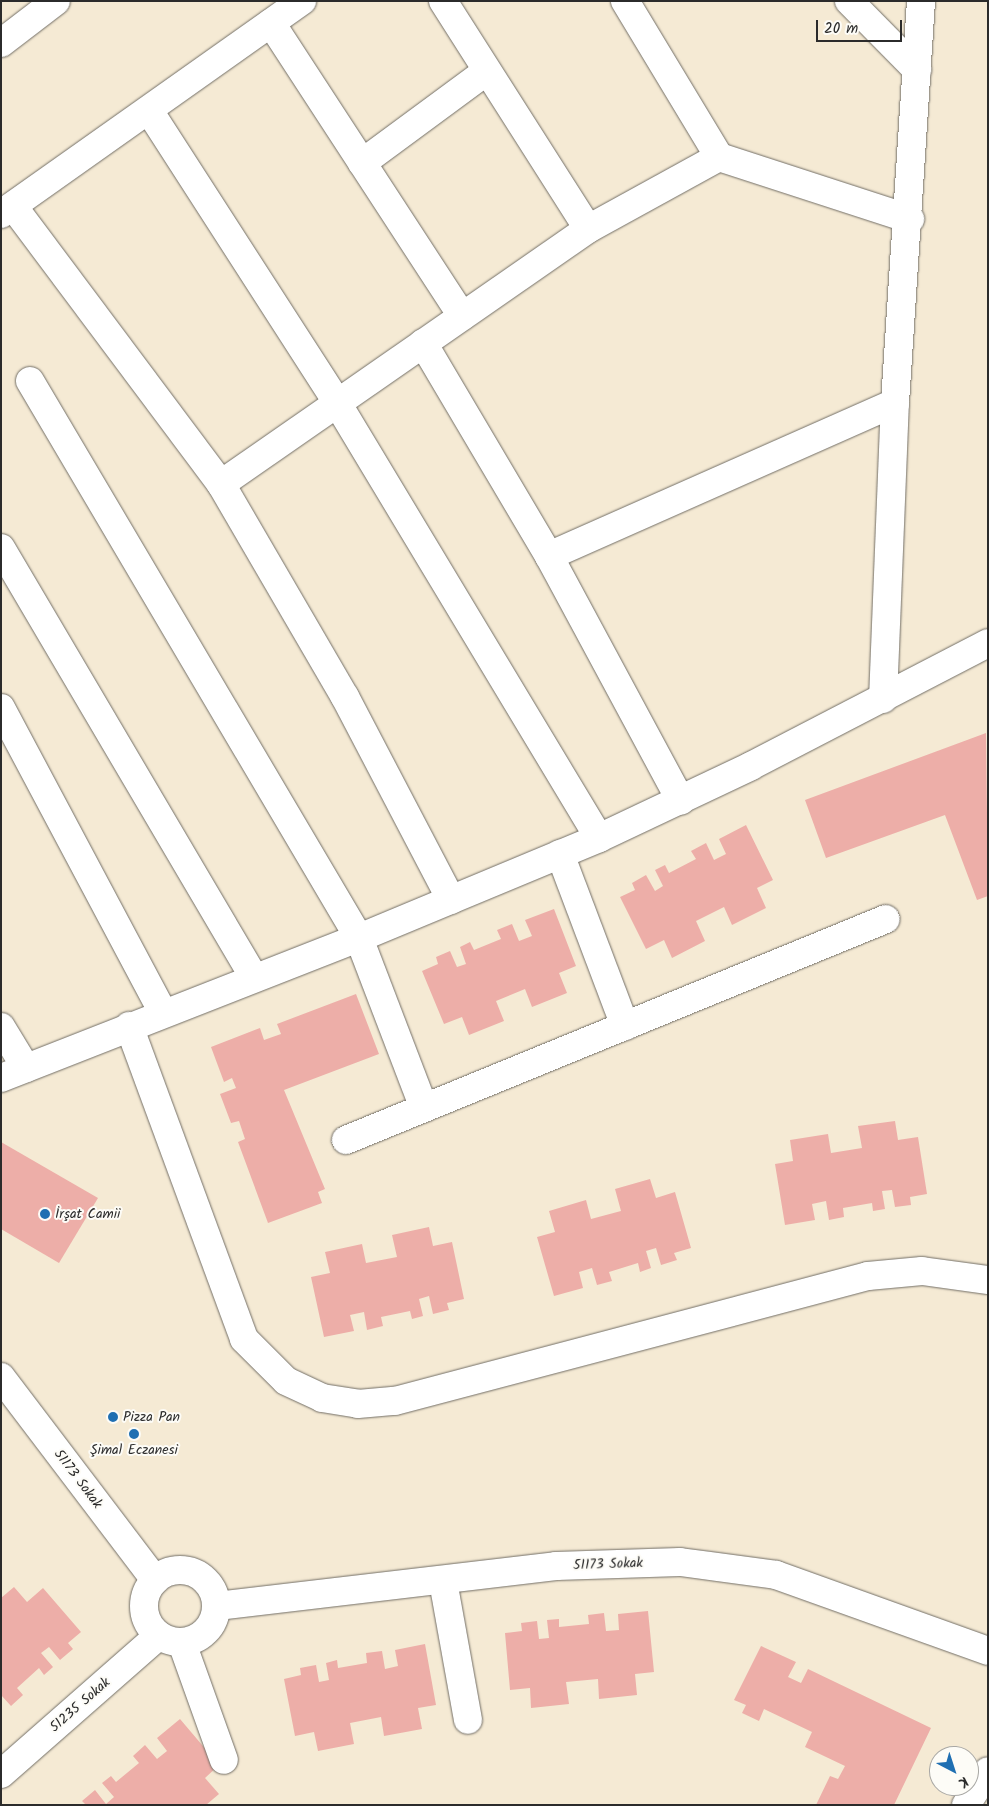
<!DOCTYPE html>
<meta charset="utf-8">
<style>
body{margin:0}
#map{position:relative;width:989px;height:1806px;overflow:hidden;background:#f5ead4;font-family:Kalam,sans-serif}
div>[style]{position:absolute}
.building>*{inset:0;background:#edaea8}
.roads{filter:drop-shadow(0 0 1px #726e66) drop-shadow(0 0 1px #726e66)}
.minor>*{height:28px;margin:-14px;padding:0 14px;transform-origin:14px;border-radius:14px;background:#fff}
.minor>.ring{margin:-14px;padding:0;box-sizing:content-box;background:none;border:28px solid #fff;border-radius:50%}
.major>*{height:28px;margin:-14px;padding:0 14px;transform-origin:14px;border-radius:14px;background:#fff}
.dots>*{width:14px;height:14px;translate:-50% -50%;box-sizing:border-box;border:2px solid #fdfcf7;border-radius:50%}
span{translate:-50% -50%;white-space:nowrap;text-align:center;line-height:1.15;-webkit-text-stroke:4px #fdfcf7;paint-order:stroke}
.poi-label{font-size:14px;color:#2b2b2b}
.left{translate:0 -50%;text-align:left}
.street-label{font-size:14px;color:#2b2b2b}
.frame{position:absolute;inset:0;border:2px solid #2b2b2b;pointer-events:none}
.north{position:absolute;left:929px;top:1746px;width:50px;height:50px;box-sizing:border-box;background:#fdfcf7;border:1px solid #a9a8a5;border-radius:50%;rotate:140deg;font-size:14px;font-weight:700;line-height:20px;text-align:center;color:#2b2b2b}
.north::after{content:'';display:block;margin:auto;width:18px;height:22px;background:#1f6fb2;clip-path:polygon(50% 0,100% 100%,50% 72%,0 100%)}
.scale{position:absolute;left:816px;top:20px;width:86px;height:22px;box-sizing:border-box;border:2px solid #2b2b2b;border-top:0;padding-left:6px;font-size:15px;line-height:18px;white-space:nowrap;color:#2b2b2b;-webkit-text-stroke:4px #fdfcf7;paint-order:stroke}
</style>
<div id="map">
<div class="building">
<div style="clip-path:polygon(986px 733px,988px 896px,977px 900px,945px 815px,826px 858px,805px 800px)"></div>
<div style="clip-path:polygon(746px 825px,773px 880px,757px 888px,766px 908px,732px 925px,724px 907px,696px 921px,705px 941px,672px 958px,664px 940px,646px 949px,620px 897px,635px 890px,632px 883px,646px 875px,655px 891px,663px 886px,655px 870px,665px 865px,669px 873px,696px 859px,691px 851px,706px 843px,714px 860px,726px 854px,719px 839px)"></div>
<div style="clip-path:polygon(554px 909px,576px 966px,559px 973px,567px 993px,532px 1007px,525px 989px,496px 1001px,504px 1021px,469px 1035px,462px 1017px,444px 1024px,422px 971px,438px 964px,436px 957px,450px 951px,457px 967px,466px 964px,460px 947px,470px 942px,474px 950px,501px 939px,497px 930px,512px 924px,519px 941px,532px 936px,525px 920px)"></div>
<div style="clip-path:polygon(356px 994px,379px 1054px,284px 1090px,325px 1189px,318px 1192px,322px 1203px,268px 1223px,238px 1142px,245px 1139px,239px 1121px,231px 1123px,220px 1094px,236px 1088px,232px 1078px,224px 1082px,211px 1047px,260px 1028px,264px 1040px,281px 1034px,277px 1024px)"></div>
<div style="clip-path:polygon(895px 1121px,898px 1140px,918px 1137px,927px 1194px,910px 1197px,911px 1205px,895px 1207px,892px 1190px,882px 1191px,885px 1209px,873px 1211px,872px 1203px,843px 1208px,844px 1217px,829px 1220px,826px 1201px,812px 1204px,815px 1220px,785px 1225px,775px 1164px,793px 1161px,790px 1140px,828px 1134px,831px 1153px,862px 1148px,858px 1126px)"></div>
<div style="clip-path:polygon(1px 1142px,98px 1198px,59px 1263px,1px 1229px)"></div>
<div style="clip-path:polygon(650px 1179px,656px 1198px,675px 1192px,691px 1248px,674px 1253px,677px 1260px,661px 1265px,656px 1248px,646px 1251px,651px 1268px,640px 1272px,638px 1263px,609px 1272px,612px 1281px,597px 1285px,592px 1268px,579px 1272px,583px 1288px,554px 1296px,537px 1237px,555px 1232px,549px 1211px,586px 1200px,591px 1219px,621px 1211px,615px 1189px)"></div>
<div style="clip-path:polygon(429px 1227px,433px 1246px,452px 1242px,464px 1299px,447px 1303px,449px 1310px,433px 1314px,429px 1296px,419px 1299px,423px 1316px,412px 1319px,410px 1311px,381px 1317px,383px 1326px,367px 1330px,364px 1312px,350px 1315px,354px 1331px,324px 1337px,311px 1277px,330px 1273px,325px 1252px,362px 1244px,366px 1263px,397px 1257px,392px 1235px)"></div>
<div style="clip-path:polygon(14px 1587px,27px 1602px,43px 1588px,81px 1632px,68px 1643px,73px 1649px,60px 1660px,49px 1647px,41px 1653px,53px 1667px,44px 1675px,39px 1668px,17px 1688px,23px 1695px,11px 1706px,1px 1695px,1px 1598px)"></div>
<div style="clip-path:polygon(648px 1611px,654px 1672px,635px 1674px,637px 1695px,599px 1699px,598px 1679px,566px 1682px,569px 1704px,531px 1708px,530px 1688px,510px 1690px,505px 1633px,522px 1631px,521px 1623px,537px 1621px,539px 1639px,549px 1638px,547px 1620px,559px 1619px,559px 1627px,589px 1624px,588px 1615px,604px 1613px,606px 1631px,619px 1630px,618px 1614px)"></div>
<div style="clip-path:polygon(425px 1644px,436px 1705px,418px 1708px,422px 1729px,384px 1736px,381px 1717px,350px 1723px,354px 1744px,318px 1751px,314px 1732px,295px 1736px,284px 1679px,301px 1675px,300px 1668px,316px 1665px,319px 1682px,329px 1680px,326px 1663px,337px 1660px,338px 1668px,367px 1663px,366px 1653px,382px 1651px,385px 1669px,398px 1666px,395px 1650px)"></div>
<div style="clip-path:polygon(761px 1646px,796px 1662px,788px 1677px,801px 1683px,808px 1669px,931px 1728px,894px 1805px,816px 1805px,830px 1776px,838px 1779px,845px 1766px,805px 1747px,812px 1732px,764px 1709px,759px 1721px,742px 1713px,746px 1705px,734px 1700px)"></div>
<div style="clip-path:polygon(180px 1719px,219px 1765px,205px 1778px,219px 1794px,206px 1805px,86px 1805px,82px 1801px,95px 1790px,106px 1804px,114px 1797px,102px 1783px,111px 1776px,116px 1782px,139px 1763px,133px 1756px,145px 1745px,157px 1759px,167px 1751px,157px 1738px)"></div>
</div>
<div class="roads">
<div class="minor">
<div style="left:443px;top:1px;width:270px;rotate:57.5deg"></div>
<div style="left:625px;top:1px;width:182px;rotate:58.9deg"></div>
<div style="left:719px;top:157px;width:201px;rotate:18deg"></div>
<div style="left:849px;top:1px;width:97px;rotate:45.4deg"></div>
<div style="left:271px;top:23px;width:350px;rotate:56.9deg"></div>
<div style="left:1px;top:43px;width:69px;rotate:-37.4deg"></div>
<div style="left:150px;top:112px;width:344px;rotate:57.2deg"></div>
<div style="left:336px;top:401px;width:510px;rotate:58.96deg"></div>
<div style="left:362px;top:163px;width:155px;rotate:-36.4deg"></div>
<div style="left:13px;top:206px;width:347px;rotate:53.2deg"></div>
<div style="left:221px;top:484px;width:246px;rotate:59.8deg"></div>
<div style="left:345px;top:697px;width:229px;rotate:62.4deg"></div>
<div style="left:1px;top:214px;width:369px;rotate:-35.3deg"></div>
<div style="left:423px;top:343px;width:247px;rotate:59.4deg"></div>
<div style="left:549px;top:556px;width:278px;rotate:61.7deg"></div>
<div style="left:30px;top:381px;width:647px;rotate:59.43deg"></div>
<div style="left:359px;top:938px;width:182px;rotate:69.1deg"></div>
<div style="left:221px;top:484px;width:447px;rotate:-34.8deg"></div>
<div style="left:588px;top:229px;width:149px;rotate:-28.8deg"></div>
<div style="left:1px;top:548px;width:497px;rotate:59.5deg"></div>
<div style="left:549px;top:556px;width:378px;rotate:-23.9deg"></div>
<div style="left:883px;top:699px;width:296px;rotate:-87.7deg"></div>
<div style="left:895px;top:403px;width:403px;rotate:-86.3deg"></div>
<div style="left:1px;top:708px;width:345px;rotate:62deg"></div>
<div style="left:560px;top:854px;width:184px;rotate:69.3deg"></div>
<div style="left:129px;top:1026px;width:333px;rotate:69.8deg"></div>
<div style="left:244px;top:1339px;width:59px;rotate:45deg"></div>
<div style="left:286px;top:1381px;width:40px;rotate:25deg"></div>
<div style="left:322px;top:1398px;width:36px;rotate:9deg"></div>
<div style="left:358px;top:1404px;width:37px;rotate:-5deg"></div>
<div style="left:395px;top:1401px;width:489px;rotate:-14.8deg"></div>
<div style="left:868px;top:1276px;width:54px;rotate:-5.3deg"></div>
<div style="left:922px;top:1271px;width:67px;rotate:7.8deg"></div>
<div style="left:1px;top:1027px;width:48px;rotate:58.6deg"></div>
<div style="left:346px;top:1140px;width:583px;rotate:-22.26deg"></div>
<div style="left:1px;top:1377px;width:255px;rotate:52.8deg"></div>
<div class="ring" style="left:144px;top:1570px;width:44px;height:44px"></div>
<div style="left:443px;top:1581px;width:141px;rotate:79.8deg"></div>
<div style="left:217px;top:1606px;width:341px;rotate:-6.7deg"></div>
<div style="left:556px;top:1566px;width:124px;rotate:-1.8deg"></div>
<div style="left:680px;top:1562px;width:97px;rotate:7.7deg"></div>
<div style="left:776px;top:1575px;width:225px;rotate:19.7deg"></div>
<div style="left:182px;top:1643px;width:124px;rotate:70.3deg"></div>
<div style="left:1px;top:1774px;width:210px;rotate:-41.3deg"></div>
<div style="left:966px;top:1805px;width:40px;rotate:-57.1deg"></div>
</div>
<div class="major">
<div style="left:1px;top:1078px;width:384px;rotate:-21.4deg"></div>
<div style="left:359px;top:938px;width:260px;rotate:-22.6deg"></div>
<div style="left:599px;top:838px;width:168px;rotate:-25.3deg"></div>
<div style="left:751px;top:766px;width:267px;rotate:-27.4deg"></div>
</div>
</div>
<div class="dots">
<div style="left:45px;top:1214px;background:#1f6fb2"></div>
<div style="left:113px;top:1417px;background:#1f6fb2"></div>
<div style="left:134px;top:1434px;background:#1f6fb2"></div>
</div>
<div class="poi-label">
<span class="left" style="left:55px;top:1214px">İrşat Camii</span>
<span class="left" style="left:123px;top:1417px">Pizza Pan</span>
<span style="left:134px;top:1450px">Şimal Eczanesi</span>
</div>
<div class="street-label">
<span style="left:78px;top:1479px;rotate:53deg">51173 Sokak</span>
<span style="left:608px;top:1564px;rotate:-2deg">51173 Sokak</span>
<span style="left:80px;top:1705px;rotate:-41deg">51235 Sokak</span>
</div>
<div class="frame"></div>
<div class="north">K</div>
<div class="scale">20 m</div>
</div>
